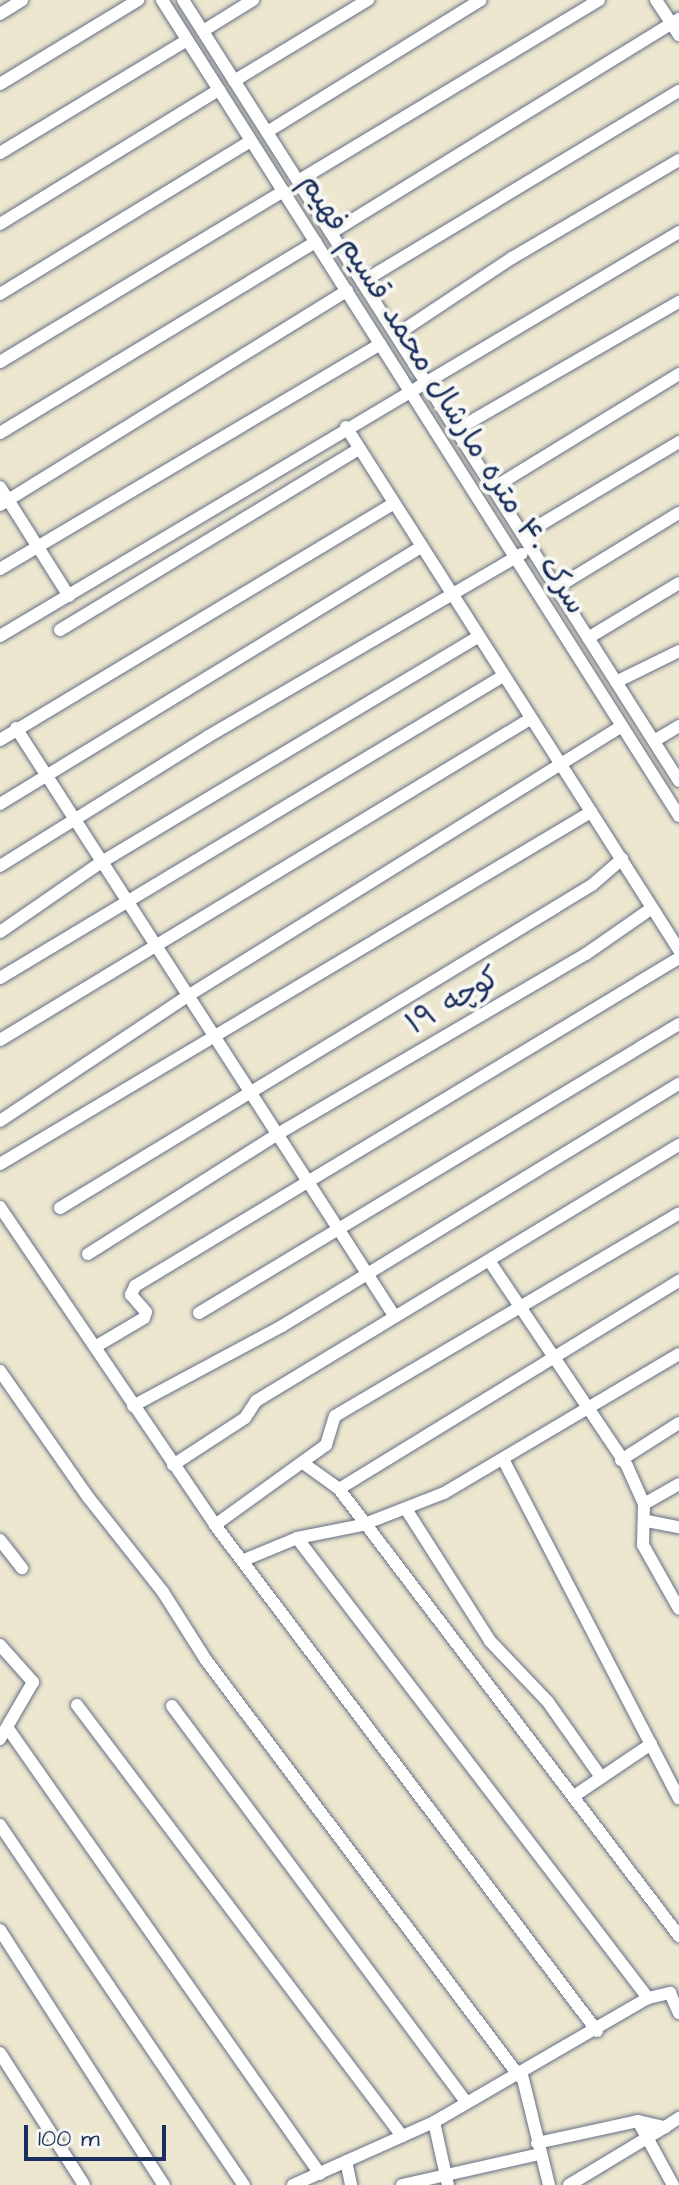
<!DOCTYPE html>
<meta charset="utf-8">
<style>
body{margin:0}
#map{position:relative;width:679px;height:2185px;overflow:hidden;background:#ede7cf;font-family:"Architects Daughter","Playpen Sans Arabic",sans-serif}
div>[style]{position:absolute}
.roads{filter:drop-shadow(0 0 2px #646f86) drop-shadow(0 0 2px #646f86)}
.minor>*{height:12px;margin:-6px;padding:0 6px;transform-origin:6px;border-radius:6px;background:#fff}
span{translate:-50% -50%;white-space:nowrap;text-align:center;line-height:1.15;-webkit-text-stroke:8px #f6f6f2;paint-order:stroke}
.street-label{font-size:30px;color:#1b2f5e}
.scale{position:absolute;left:24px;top:2125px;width:142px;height:36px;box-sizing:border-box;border:4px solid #1b2f5e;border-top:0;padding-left:10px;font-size:24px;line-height:28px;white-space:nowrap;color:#1b2f5e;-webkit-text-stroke:6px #f6f6f2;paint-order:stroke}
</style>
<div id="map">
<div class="roads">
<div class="minor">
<div style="left:162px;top:0;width:966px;rotate:57.64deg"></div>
<div style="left:183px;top:0;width:925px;rotate:57.58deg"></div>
<div style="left:656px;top:0;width:42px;rotate:56.7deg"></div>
<div style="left:0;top:14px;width:26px;rotate:-32deg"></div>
<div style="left:203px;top:31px;width:59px;rotate:-31.8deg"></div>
<div style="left:234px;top:81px;width:157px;rotate:-31.2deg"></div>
<div style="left:0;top:84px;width:162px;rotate:-31.3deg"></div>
<div style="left:267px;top:132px;width:251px;rotate:-31.7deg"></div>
<div style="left:0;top:153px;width:218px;rotate:-31.1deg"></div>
<div style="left:298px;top:181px;width:351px;rotate:-31deg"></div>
<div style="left:0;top:224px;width:257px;rotate:-31.5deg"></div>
<div style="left:331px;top:233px;width:409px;rotate:-31.6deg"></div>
<div style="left:362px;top:282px;width:370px;rotate:-31.1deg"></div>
<div style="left:0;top:294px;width:294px;rotate:-31.4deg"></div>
<div style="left:396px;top:335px;width:139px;rotate:-33.6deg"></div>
<div style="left:512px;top:258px;width:194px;rotate:-30.4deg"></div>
<div style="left:0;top:362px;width:331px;rotate:-31.1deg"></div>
<div style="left:346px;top:427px;width:620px;rotate:57.51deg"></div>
<div style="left:456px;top:430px;width:257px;rotate:-29.9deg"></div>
<div style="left:0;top:433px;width:369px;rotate:-31.2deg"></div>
<div style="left:0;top:487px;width:129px;rotate:57.7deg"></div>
<div style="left:493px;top:488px;width:218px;rotate:-31.5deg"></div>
<div style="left:0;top:505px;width:408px;rotate:-31.7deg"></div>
<div style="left:523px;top:535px;width:182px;rotate:-30.8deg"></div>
<div style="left:0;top:569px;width:442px;rotate:-30.6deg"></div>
<div style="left:556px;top:588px;width:144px;rotate:-31.4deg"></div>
<div style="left:60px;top:630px;width:350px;rotate:-31.2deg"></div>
<div style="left:0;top:636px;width:790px;rotate:-30.75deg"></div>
<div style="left:588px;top:638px;width:106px;rotate:-31.1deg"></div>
<div style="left:616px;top:682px;width:70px;rotate:-26.2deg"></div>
<div style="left:16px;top:728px;width:700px;rotate:57.24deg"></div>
<div style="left:0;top:740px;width:458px;rotate:-31deg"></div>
<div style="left:654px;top:741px;width:29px;rotate:-31deg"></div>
<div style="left:0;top:804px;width:492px;rotate:-31.4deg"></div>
<div style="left:0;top:866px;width:244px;rotate:-31.9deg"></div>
<div style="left:207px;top:737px;width:364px;rotate:-30.2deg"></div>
<div style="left:0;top:932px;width:121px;rotate:-34.6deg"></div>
<div style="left:100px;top:863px;width:440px;rotate:-30.9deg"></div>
<div style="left:0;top:978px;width:587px;rotate:-30.98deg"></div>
<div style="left:0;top:1040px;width:620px;rotate:-31.2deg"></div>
<div style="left:0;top:1121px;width:224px;rotate:-33.7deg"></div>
<div style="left:186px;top:997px;width:513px;rotate:-31.86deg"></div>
<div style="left:0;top:1164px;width:688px;rotate:-30.78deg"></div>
<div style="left:0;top:1207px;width:384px;rotate:55.9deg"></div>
<div style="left:215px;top:1525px;width:634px;rotate:52.95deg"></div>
<div style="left:60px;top:1208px;width:622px;rotate:-31.26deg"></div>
<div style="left:592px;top:885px;width:40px;rotate:-41deg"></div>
<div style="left:88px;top:1254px;width:222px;rotate:-32.3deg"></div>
<div style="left:276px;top:1135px;width:359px;rotate:-30.3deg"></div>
<div style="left:586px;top:954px;width:80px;rotate:-34.9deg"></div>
<div style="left:490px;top:1262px;width:246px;rotate:56.1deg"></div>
<div style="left:627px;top:1466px;width:42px;rotate:65.9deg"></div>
<div style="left:644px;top:1504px;width:41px;rotate:91.4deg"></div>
<div style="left:643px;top:1545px;width:73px;rotate:60.6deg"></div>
<div style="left:199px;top:1313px;width:560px;rotate:-31.05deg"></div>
<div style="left:95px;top:1347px;width:57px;rotate:-30.6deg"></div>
<div style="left:144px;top:1318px;width:6px;rotate:-72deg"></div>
<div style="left:146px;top:1312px;width:23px;rotate:-131deg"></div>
<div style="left:131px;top:1295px;width:10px;rotate:-66deg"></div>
<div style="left:135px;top:1286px;width:635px;rotate:-31.09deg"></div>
<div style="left:0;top:1371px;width:154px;rotate:55.1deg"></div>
<div style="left:88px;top:1497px;width:121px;rotate:51.7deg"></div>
<div style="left:163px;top:1592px;width:80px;rotate:57.7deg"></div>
<div style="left:206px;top:1660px;width:521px;rotate:53.04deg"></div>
<div style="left:133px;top:1406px;width:169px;rotate:-28.2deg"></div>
<div style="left:282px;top:1326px;width:465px;rotate:-31.4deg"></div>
<div style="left:621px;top:1460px;width:69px;rotate:-32.5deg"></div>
<div style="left:504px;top:1461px;width:380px;rotate:62.6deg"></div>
<div style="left:303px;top:1463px;width:44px;rotate:35.8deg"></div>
<div style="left:339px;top:1489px;width:562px;rotate:52.74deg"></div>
<div style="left:173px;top:1465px;width:86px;rotate:-33.1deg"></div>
<div style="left:245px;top:1418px;width:20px;rotate:-57deg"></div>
<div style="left:256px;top:1401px;width:494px;rotate:-31.2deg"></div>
<div style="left:339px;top:1489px;width:399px;rotate:-31.5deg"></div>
<div style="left:644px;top:1504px;width:40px;rotate:-29.7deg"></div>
<div style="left:406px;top:1509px;width:156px;rotate:57.5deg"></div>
<div style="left:490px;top:1641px;width:84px;rotate:46.4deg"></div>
<div style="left:548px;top:1702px;width:92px;rotate:54.8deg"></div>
<div style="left:647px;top:1521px;width:33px;rotate:11deg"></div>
<div style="left:215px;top:1525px;width:137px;rotate:-35.8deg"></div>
<div style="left:326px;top:1445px;width:30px;rotate:-73deg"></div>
<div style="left:335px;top:1416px;width:399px;rotate:-30.5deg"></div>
<div style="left:297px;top:1538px;width:579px;rotate:52.65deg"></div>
<div style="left:0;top:1540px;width:36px;rotate:52deg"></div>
<div style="left:244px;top:1560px;width:57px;rotate:-22.5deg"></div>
<div style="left:297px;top:1538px;width:66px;rotate:-11.3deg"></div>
<div style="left:362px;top:1525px;width:88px;rotate:-21.3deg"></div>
<div style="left:444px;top:1493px;width:273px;rotate:-30.6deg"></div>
<div style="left:0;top:1645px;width:50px;rotate:48.3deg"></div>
<div style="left:33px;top:1682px;width:66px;rotate:120.1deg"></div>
<div style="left:77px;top:1705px;width:540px;rotate:52.98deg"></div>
<div style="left:172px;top:1706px;width:492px;rotate:53.4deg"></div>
<div style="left:9px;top:1730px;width:542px;rotate:54.99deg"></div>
<div style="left:574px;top:1796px;width:93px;rotate:-34deg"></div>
<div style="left:0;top:1825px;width:435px;rotate:55.9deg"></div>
<div style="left:0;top:1930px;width:303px;rotate:57.3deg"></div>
<div style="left:0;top:2053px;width:156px;rotate:57.5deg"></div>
<div style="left:522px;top:2075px;width:113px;rotate:76.2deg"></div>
<div style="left:638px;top:2121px;width:73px;rotate:61.3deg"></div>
<div style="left:434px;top:2122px;width:65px;rotate:77.5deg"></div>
<div style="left:537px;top:2143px;width:103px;rotate:-12.3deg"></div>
<div style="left:638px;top:2121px;width:28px;rotate:13deg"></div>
<div style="left:665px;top:2127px;width:17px;rotate:-33deg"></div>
<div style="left:346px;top:2161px;width:25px;rotate:78deg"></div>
<div style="left:293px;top:2185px;width:154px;rotate:-24.1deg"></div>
<div style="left:434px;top:2122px;width:247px;rotate:-30.1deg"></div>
<div style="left:648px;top:1998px;width:23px;rotate:-13deg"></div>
<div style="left:670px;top:1993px;width:22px;rotate:66deg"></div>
<div style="left:402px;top:2185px;width:141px;rotate:-12.7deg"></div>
<div style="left:569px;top:2185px;width:112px;rotate:-31.1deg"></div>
</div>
</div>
<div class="street-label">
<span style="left:443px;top:394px;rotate:58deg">سرک ۴۰ متره مارشال محمد قسیم فهیم</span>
<span style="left:453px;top:1001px;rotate:-31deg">کوچه ۱۹</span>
</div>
<div class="scale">100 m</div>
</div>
